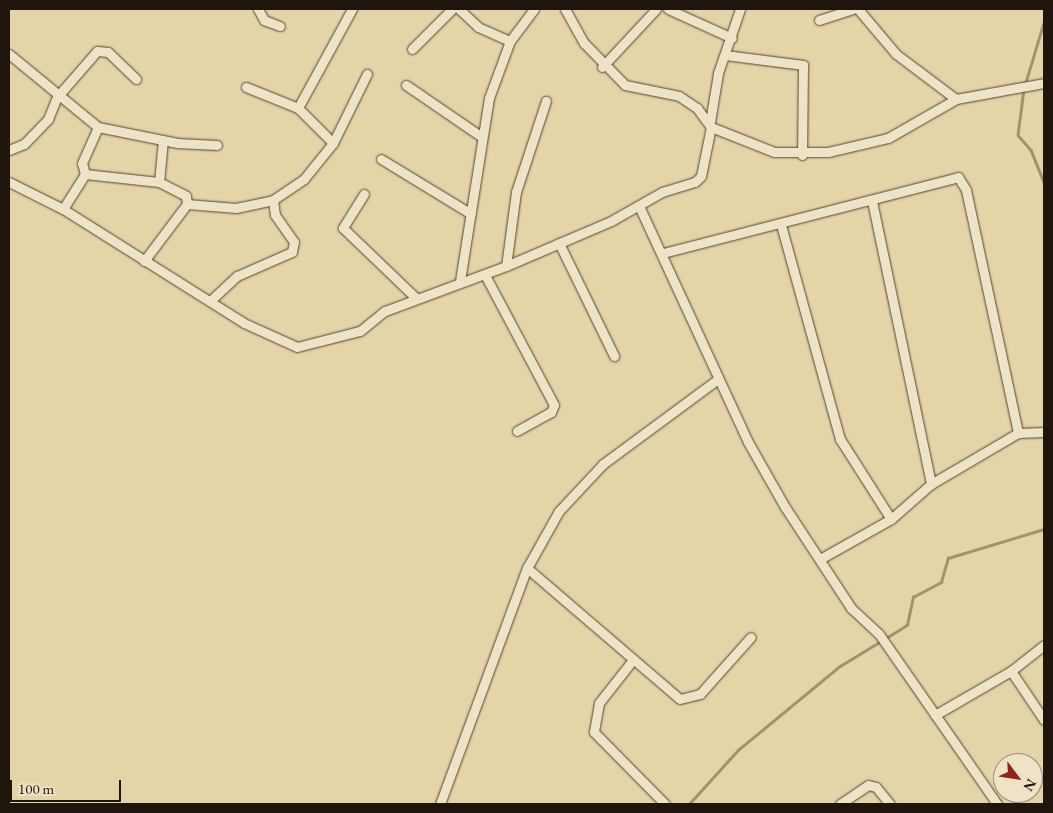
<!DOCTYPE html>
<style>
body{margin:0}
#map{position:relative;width:1053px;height:813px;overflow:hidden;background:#e5d4a7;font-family:"EB Garamond",serif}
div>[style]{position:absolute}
.stream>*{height:2.5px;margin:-1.25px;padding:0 1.25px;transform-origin:1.25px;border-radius:1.25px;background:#a19372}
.roads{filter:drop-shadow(0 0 1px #504533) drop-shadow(0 0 1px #504533)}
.minor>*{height:9px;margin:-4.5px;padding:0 4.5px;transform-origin:4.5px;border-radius:4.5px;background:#eee3c6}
span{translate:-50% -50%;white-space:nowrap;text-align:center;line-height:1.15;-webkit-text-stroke:5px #eee3c6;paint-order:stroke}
.frame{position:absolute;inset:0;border:10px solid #1e150c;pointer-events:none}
.north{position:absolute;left:993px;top:753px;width:50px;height:50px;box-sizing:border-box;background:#eee3c6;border:1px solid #9b917c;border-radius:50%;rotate:121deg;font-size:14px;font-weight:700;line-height:20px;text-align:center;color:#1e150c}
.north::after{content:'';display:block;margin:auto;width:18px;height:22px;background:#8f2418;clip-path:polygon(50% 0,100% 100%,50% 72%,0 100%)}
.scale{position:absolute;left:10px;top:780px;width:111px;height:22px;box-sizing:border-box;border:2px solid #1e150c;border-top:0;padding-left:6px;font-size:15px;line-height:18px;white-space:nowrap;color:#1e150c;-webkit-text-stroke:4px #eee3c6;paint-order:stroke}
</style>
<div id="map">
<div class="stream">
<div style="left:1025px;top:84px;width:66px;rotate:-73.2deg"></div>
<div style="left:1024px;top:89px;width:46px;rotate:97.4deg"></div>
<div style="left:1018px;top:135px;width:20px;rotate:49deg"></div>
<div style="left:1031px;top:150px;width:35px;rotate:68deg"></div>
<div style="left:886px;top:638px;width:25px;rotate:-32deg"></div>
<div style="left:907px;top:625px;width:29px;rotate:-78deg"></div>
<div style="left:913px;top:597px;width:32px;rotate:-28deg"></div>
<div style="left:941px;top:582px;width:25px;rotate:-74deg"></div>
<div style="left:948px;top:558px;width:100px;rotate:-16.8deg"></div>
<div style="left:689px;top:804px;width:73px;rotate:-47.8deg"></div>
<div style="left:738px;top:750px;width:132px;rotate:-39.5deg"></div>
<div style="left:840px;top:666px;width:48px;rotate:-31.4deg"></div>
</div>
<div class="roads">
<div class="minor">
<div style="left:258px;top:9px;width:13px;rotate:61deg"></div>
<div style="left:264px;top:20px;width:17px;rotate:21deg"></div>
<div style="left:459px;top:9px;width:26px;rotate:43deg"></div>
<div style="left:478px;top:27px;width:35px;rotate:24deg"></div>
<div style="left:565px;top:9px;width:39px;rotate:61deg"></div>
<div style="left:584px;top:43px;width:59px;rotate:45.7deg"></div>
<div style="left:625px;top:85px;width:55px;rotate:11.5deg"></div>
<div style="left:679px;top:96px;width:22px;rotate:34deg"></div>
<div style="left:697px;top:108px;width:24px;rotate:54deg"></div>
<div style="left:711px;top:127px;width:68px;rotate:21.6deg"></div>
<div style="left:774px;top:152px;width:54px"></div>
<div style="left:828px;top:152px;width:62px;rotate:-13.1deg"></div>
<div style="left:888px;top:138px;width:78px;rotate:-29.8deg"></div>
<div style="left:956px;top:99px;width:89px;rotate:-10.3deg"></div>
<div style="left:668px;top:9px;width:70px;rotate:24.4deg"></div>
<div style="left:858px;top:9px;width:59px;rotate:49.8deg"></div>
<div style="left:896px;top:54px;width:75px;rotate:36.9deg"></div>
<div style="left:819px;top:20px;width:35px;rotate:-18deg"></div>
<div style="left:412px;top:49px;width:57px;rotate:-45deg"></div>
<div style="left:9px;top:54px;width:115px;rotate:39.4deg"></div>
<div style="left:98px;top:127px;width:81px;rotate:11.4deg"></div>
<div style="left:177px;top:143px;width:40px;rotate:2.9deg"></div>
<div style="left:725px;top:55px;width:79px;rotate:7.3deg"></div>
<div style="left:803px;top:65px;width:90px;rotate:90.6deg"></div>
<div style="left:602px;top:67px;width:79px;rotate:-47deg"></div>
<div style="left:406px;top:85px;width:92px;rotate:34.4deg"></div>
<div style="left:246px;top:87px;width:56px;rotate:22deg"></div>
<div style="left:298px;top:108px;width:49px;rotate:45deg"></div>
<div style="left:298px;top:108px;width:113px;rotate:-61.4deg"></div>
<div style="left:710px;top:122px;width:50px;rotate:-80.7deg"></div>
<div style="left:718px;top:73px;width:68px;rotate:-71deg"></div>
<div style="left:9px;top:150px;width:16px;rotate:-22deg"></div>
<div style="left:24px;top:144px;width:35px;rotate:-46deg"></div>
<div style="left:48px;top:119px;width:24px;rotate:-68deg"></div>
<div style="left:57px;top:97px;width:61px;rotate:-49deg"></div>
<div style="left:97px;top:51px;width:11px;rotate:5deg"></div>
<div style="left:108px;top:52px;width:39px;rotate:44deg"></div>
<div style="left:381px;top:159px;width:105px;rotate:31.4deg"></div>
<div style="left:85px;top:174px;width:74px;rotate:6.2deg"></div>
<div style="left:159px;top:182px;width:42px;rotate:-84.6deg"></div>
<div style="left:9px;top:182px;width:60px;rotate:26.6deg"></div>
<div style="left:63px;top:209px;width:214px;rotate:32.2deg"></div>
<div style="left:244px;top:323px;width:58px;rotate:24.4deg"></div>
<div style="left:297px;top:347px;width:65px;rotate:-14.3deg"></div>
<div style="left:360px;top:331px;width:32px;rotate:-39deg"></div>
<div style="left:385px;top:311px;width:129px;rotate:-20.4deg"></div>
<div style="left:506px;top:266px;width:114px;rotate:-23.2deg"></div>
<div style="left:611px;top:221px;width:59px;rotate:-29.6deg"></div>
<div style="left:662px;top:192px;width:34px;rotate:-17deg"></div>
<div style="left:695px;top:182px;width:8px;rotate:-45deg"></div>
<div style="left:701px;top:176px;width:50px;rotate:-78.5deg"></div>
<div style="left:159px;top:182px;width:30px;rotate:27deg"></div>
<div style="left:186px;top:196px;width:8px;rotate:83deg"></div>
<div style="left:364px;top:194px;width:40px;rotate:122deg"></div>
<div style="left:343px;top:228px;width:101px;rotate:43.8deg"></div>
<div style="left:872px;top:201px;width:289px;rotate:78.2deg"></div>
<div style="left:639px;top:206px;width:260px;rotate:65.2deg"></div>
<div style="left:748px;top:442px;width:75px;rotate:60.4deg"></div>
<div style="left:785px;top:507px;width:121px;rotate:56.8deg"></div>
<div style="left:851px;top:608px;width:38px;rotate:43deg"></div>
<div style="left:879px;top:634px;width:207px;rotate:55.2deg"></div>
<div style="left:63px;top:209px;width:41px;rotate:-57.8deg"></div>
<div style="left:85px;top:174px;width:11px;rotate:-105deg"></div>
<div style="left:82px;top:163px;width:39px;rotate:-66deg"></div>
<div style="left:781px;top:225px;width:222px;rotate:74.6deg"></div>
<div style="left:840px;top:439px;width:95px;rotate:57.5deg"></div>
<div style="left:559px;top:243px;width:126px;rotate:64deg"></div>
<div style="left:663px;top:253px;width:305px;rotate:-14.4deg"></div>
<div style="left:958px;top:177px;width:15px;rotate:58deg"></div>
<div style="left:966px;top:190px;width:249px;rotate:77.9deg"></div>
<div style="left:144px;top:261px;width:71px;rotate:-53deg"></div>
<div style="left:187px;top:204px;width:49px;rotate:4.7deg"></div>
<div style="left:236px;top:208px;width:38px;rotate:-12deg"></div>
<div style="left:273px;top:200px;width:37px;rotate:-34deg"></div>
<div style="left:304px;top:179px;width:46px;rotate:-51.1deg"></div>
<div style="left:333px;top:143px;width:77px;rotate:-63.8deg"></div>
<div style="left:506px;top:266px;width:75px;rotate:-82.3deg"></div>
<div style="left:516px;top:192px;width:96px;rotate:-71.8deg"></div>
<div style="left:485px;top:275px;width:147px;rotate:62deg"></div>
<div style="left:554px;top:405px;width:8px;rotate:113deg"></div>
<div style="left:551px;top:412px;width:39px;rotate:151deg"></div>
<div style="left:460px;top:281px;width:185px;rotate:-81deg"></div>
<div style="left:489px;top:98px;width:61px;rotate:-69.8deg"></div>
<div style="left:510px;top:41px;width:40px;rotate:-53deg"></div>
<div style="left:210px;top:301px;width:37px;rotate:-43deg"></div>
<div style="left:237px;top:276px;width:60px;rotate:-23.6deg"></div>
<div style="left:292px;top:252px;width:10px;rotate:-79deg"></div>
<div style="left:294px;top:242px;width:33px;rotate:-125deg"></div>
<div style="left:275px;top:215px;width:15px;rotate:-98deg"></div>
<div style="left:820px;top:559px;width:81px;rotate:-29.4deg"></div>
<div style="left:891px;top:519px;width:53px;rotate:-41.2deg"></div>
<div style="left:931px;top:484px;width:101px;rotate:-30.4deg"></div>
<div style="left:1018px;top:433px;width:26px;rotate:-2deg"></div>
<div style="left:527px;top:568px;width:201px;rotate:40.6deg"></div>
<div style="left:680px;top:699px;width:21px;rotate:-14deg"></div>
<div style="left:700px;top:694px;width:76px;rotate:-48.2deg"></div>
<div style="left:632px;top:661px;width:53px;rotate:128.2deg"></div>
<div style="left:599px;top:703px;width:29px;rotate:100deg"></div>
<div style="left:594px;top:732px;width:101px;rotate:45.4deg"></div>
<div style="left:1011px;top:671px;width:59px;rotate:56deg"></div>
<div style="left:935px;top:715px;width:88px;rotate:-30.1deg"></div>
<div style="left:1011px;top:671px;width:42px;rotate:-38.2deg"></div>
<div style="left:440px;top:804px;width:252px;rotate:-69.8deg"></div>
<div style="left:527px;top:568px;width:65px;rotate:-60.7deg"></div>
<div style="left:559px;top:511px;width:64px;rotate:-46.9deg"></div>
<div style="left:603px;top:464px;width:143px;rotate:-36.5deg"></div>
<div style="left:840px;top:804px;width:34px;rotate:-34deg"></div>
<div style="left:868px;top:785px;width:8px;rotate:14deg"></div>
<div style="left:876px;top:787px;width:22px;rotate:51deg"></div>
</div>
</div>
<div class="frame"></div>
<div class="north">N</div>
<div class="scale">100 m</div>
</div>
